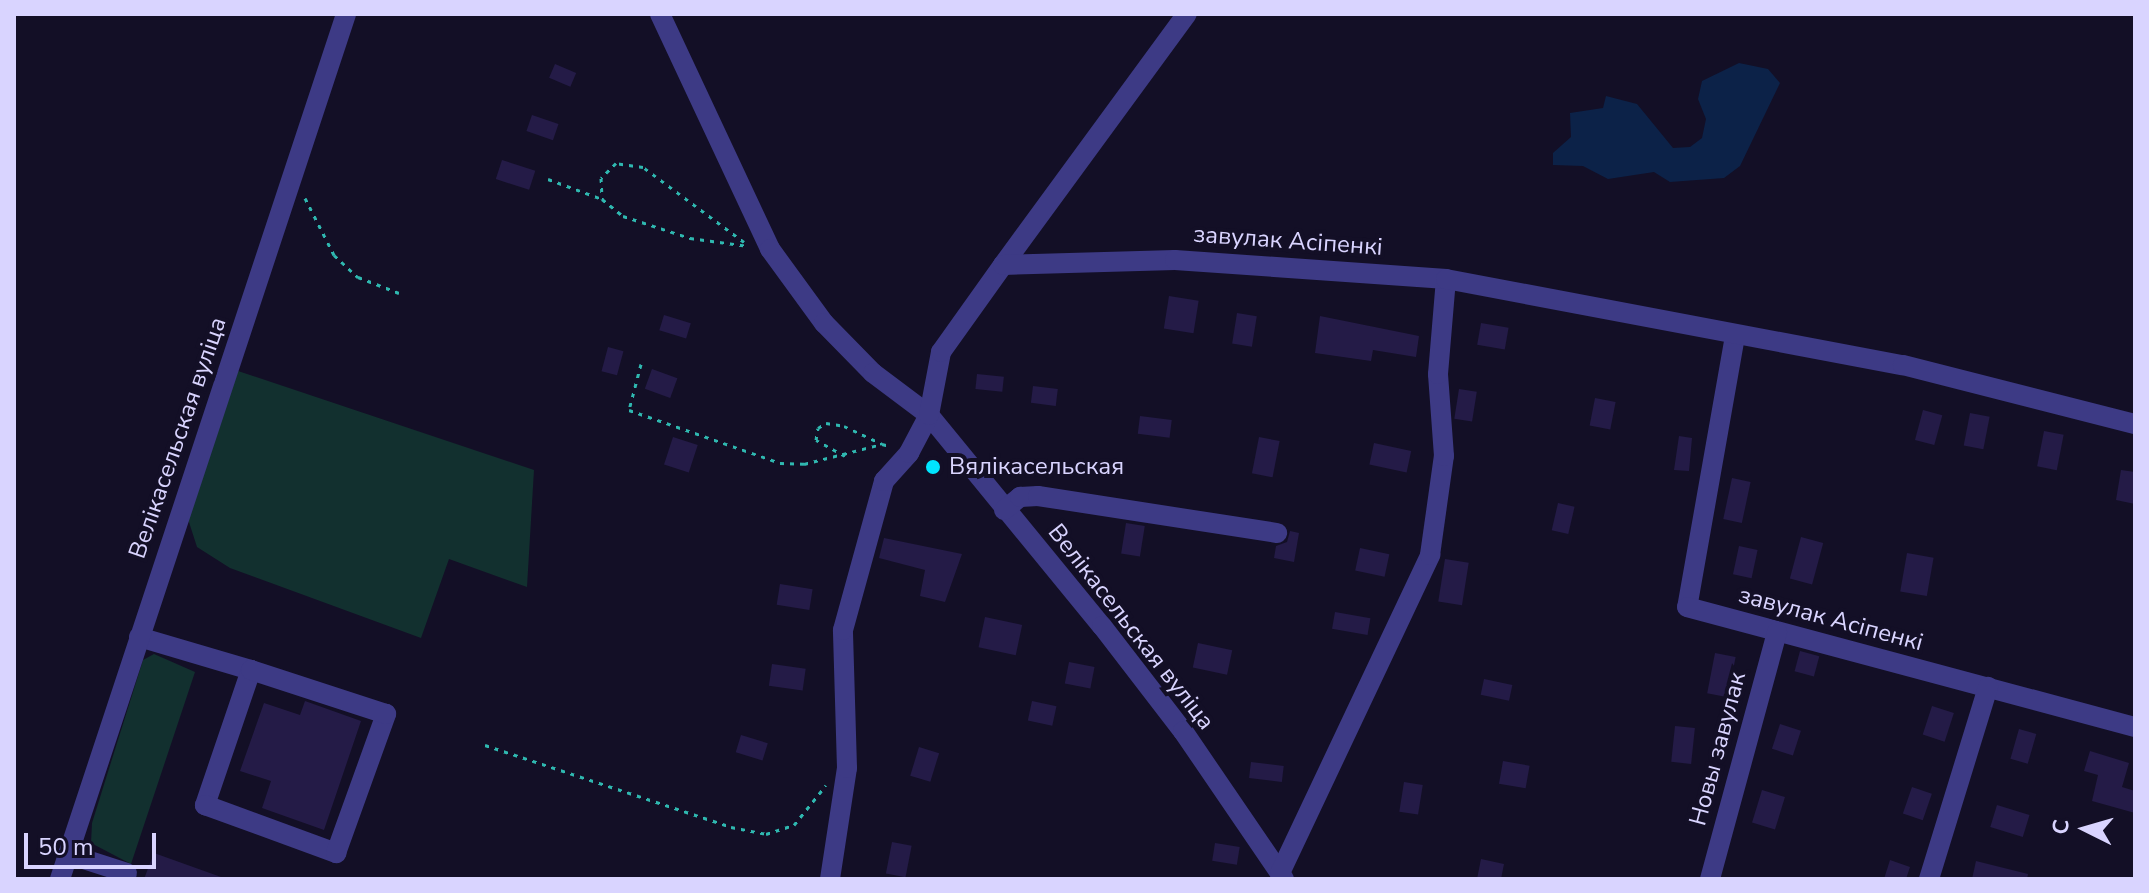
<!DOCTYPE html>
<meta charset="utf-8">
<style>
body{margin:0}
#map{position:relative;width:2149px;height:893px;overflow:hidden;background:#130f26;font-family:"Nunito Sans",sans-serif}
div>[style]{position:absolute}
.green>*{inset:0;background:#12302f}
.water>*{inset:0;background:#0c2248}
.building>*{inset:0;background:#241b47;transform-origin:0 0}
.path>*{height:3px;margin-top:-1.5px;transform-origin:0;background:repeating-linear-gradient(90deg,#2fb8b0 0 4px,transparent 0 10px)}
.minor>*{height:20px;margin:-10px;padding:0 10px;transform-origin:10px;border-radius:10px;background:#3d3a85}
.dots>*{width:22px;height:22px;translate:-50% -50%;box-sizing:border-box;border:4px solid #130f26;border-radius:50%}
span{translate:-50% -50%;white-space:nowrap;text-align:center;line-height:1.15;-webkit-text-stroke:8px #130f26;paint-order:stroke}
.street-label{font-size:24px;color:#d9d4ff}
.poi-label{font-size:24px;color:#d9d4ff}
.left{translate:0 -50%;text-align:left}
.frame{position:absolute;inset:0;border:16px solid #d9d4ff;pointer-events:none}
.north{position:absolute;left:2045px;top:789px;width:80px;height:80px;-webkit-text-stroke:6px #130f26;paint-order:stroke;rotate:275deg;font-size:22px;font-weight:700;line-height:32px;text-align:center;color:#d9d4ff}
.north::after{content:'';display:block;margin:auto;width:28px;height:36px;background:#d9d4ff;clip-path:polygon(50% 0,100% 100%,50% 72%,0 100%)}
.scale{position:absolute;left:24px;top:833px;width:132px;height:36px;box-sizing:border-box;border:4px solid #d9d4ff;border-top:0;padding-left:10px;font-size:24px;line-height:28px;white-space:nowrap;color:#d9d4ff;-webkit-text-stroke:6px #130f26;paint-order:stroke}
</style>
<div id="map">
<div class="green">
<div style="clip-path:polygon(238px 371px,534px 470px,527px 587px,449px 559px,421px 638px,230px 568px,197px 547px,188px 519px)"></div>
<div style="clip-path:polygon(154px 654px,195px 672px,131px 864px,91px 843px,92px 823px,143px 660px)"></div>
</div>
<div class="water">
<div style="clip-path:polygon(1739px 63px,1768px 69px,1780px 83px,1740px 166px,1724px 178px,1670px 182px,1654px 172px,1608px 179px,1583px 166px,1553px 165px,1553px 153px,1571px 137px,1570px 113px,1603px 108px,1606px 96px,1637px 104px,1673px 148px,1690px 147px,1702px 138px,1706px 119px,1698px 99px,1702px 81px)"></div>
</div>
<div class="building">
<div style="left:555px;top:64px;width:23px;height:15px;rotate:23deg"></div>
<div style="left:532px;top:115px;width:28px;height:17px;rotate:19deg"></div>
<div style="left:502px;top:160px;width:35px;height:20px;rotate:18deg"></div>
<div style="left:1169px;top:296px;width:30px;height:33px;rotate:9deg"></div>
<div style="left:1237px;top:313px;width:20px;height:31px;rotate:9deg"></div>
<div style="left:664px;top:315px;width:28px;height:16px;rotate:17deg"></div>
<div style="clip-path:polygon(1320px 316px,1419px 336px,1416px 357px,1373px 350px,1371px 361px,1315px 353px)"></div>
<div style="left:1481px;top:323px;width:28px;height:22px;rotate:10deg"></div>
<div style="left:608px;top:347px;width:16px;height:25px;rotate:15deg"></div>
<div style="left:652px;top:369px;width:27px;height:21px;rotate:20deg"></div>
<div style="left:977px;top:374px;width:27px;height:15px;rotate:6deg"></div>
<div style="left:1033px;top:386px;width:25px;height:17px;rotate:7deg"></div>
<div style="left:1459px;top:389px;width:18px;height:30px;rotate:9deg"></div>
<div style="left:1595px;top:398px;width:21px;height:28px;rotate:11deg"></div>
<div style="left:1923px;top:410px;width:20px;height:31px;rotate:15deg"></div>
<div style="left:1970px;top:413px;width:20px;height:33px;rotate:11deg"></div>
<div style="left:1140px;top:416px;width:32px;height:18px;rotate:7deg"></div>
<div style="left:2044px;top:431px;width:20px;height:36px;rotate:11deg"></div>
<div style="clip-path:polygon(1679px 436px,1692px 438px,1689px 471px,1674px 470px)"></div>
<div style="left:673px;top:437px;width:26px;height:29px;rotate:18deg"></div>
<div style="left:1259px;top:437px;width:21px;height:37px;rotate:11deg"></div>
<div style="left:1374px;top:443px;width:38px;height:22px;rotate:12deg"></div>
<div style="clip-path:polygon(2121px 470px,2135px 472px,2135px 504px,2116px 500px)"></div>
<div style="left:1732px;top:478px;width:19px;height:42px;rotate:12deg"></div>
<div style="left:1558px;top:503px;width:17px;height:28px;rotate:13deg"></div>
<div style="left:1126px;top:523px;width:19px;height:31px;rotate:9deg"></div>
<div style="clip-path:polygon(1290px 531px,1299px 533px,1294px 562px,1274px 558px,1276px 546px,1287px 542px)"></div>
<div style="left:1801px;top:537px;width:23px;height:43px;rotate:15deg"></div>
<div style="clip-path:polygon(884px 538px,962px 554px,945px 602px,920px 596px,925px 570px,879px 558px)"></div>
<div style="left:1739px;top:546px;width:19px;height:29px;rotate:12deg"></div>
<div style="left:1360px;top:548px;width:30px;height:23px;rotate:12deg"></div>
<div style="left:1907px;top:553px;width:27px;height:39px;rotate:10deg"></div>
<div style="left:1445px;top:559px;width:24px;height:43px;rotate:9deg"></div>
<div style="left:780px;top:584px;width:33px;height:21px;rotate:9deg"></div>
<div style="left:1335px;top:612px;width:36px;height:17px;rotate:10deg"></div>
<div style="left:985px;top:617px;width:38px;height:31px;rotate:12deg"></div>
<div style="left:1198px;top:643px;width:35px;height:25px;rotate:12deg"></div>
<div style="left:1800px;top:651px;width:20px;height:21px;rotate:15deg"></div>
<div style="left:1715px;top:653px;width:21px;height:41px;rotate:11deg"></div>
<div style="left:1069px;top:662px;width:26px;height:22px;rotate:11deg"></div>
<div style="left:772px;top:664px;width:34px;height:22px;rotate:8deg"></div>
<div style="left:1484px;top:679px;width:29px;height:16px;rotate:12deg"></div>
<div style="clip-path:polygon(305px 701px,361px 721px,324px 830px,262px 808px,271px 781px,240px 771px,264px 703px,300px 715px)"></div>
<div style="left:1032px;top:701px;width:25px;height:20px;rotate:12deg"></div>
<div style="left:1932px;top:706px;width:23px;height:30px;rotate:18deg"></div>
<div style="left:1780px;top:724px;width:22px;height:26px;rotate:18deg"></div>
<div style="left:1675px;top:726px;width:20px;height:36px;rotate:6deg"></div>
<div style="left:2019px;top:729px;width:18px;height:31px;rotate:16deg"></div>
<div style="left:741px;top:735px;width:28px;height:18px;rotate:17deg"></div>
<div style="left:919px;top:747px;width:21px;height:30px;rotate:17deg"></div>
<div style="clip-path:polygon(2090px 751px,2129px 763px,2122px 787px,2135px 791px,2135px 813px,2092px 801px,2098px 775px,2084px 771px)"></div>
<div style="left:1503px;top:761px;width:27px;height:23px;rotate:10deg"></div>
<div style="left:1251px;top:762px;width:33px;height:16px;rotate:7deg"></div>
<div style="left:1404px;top:782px;width:19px;height:30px;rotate:9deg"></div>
<div style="left:1912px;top:787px;width:21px;height:28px;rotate:19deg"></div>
<div style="left:1762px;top:790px;width:24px;height:34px;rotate:17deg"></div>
<div style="left:1997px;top:805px;width:34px;height:23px;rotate:17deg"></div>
<div style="left:892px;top:842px;width:20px;height:32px;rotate:11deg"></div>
<div style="left:1215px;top:843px;width:25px;height:18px;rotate:9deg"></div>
<div style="clip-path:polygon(154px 853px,221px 877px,221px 879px,144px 879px)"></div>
<div style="clip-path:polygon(1481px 859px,1504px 864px,1501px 879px,1477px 879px)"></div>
<div style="clip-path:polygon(1890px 860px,1910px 867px,1906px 879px,1884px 879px)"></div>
<div style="clip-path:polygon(1976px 861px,2028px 874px,2027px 879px,1972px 879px)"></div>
</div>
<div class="path">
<div style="left:548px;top:179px;width:58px;rotate:20.3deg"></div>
<div style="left:305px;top:198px;width:64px;rotate:63deg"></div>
<div style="left:334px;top:255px;width:33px;rotate:43deg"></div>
<div style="left:358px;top:277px;width:44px;rotate:21.3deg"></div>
<div style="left:744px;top:242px;width:126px;rotate:-143.4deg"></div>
<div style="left:643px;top:167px;width:27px;rotate:-172deg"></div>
<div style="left:616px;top:163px;width:21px;rotate:135deg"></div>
<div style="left:601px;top:178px;width:21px;rotate:87deg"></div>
<div style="left:602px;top:199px;width:27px;rotate:39deg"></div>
<div style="left:623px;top:216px;width:71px;rotate:18.2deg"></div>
<div style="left:690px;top:238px;width:59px;rotate:7.9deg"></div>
<div style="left:641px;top:364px;width:48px;rotate:104.6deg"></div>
<div style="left:629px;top:410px;width:160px;rotate:19.3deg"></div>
<div style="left:780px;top:463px;width:24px;rotate:2deg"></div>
<div style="left:804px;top:464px;width:81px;rotate:-14.4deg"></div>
<div style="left:882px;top:444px;width:8px;rotate:14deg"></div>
<div style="left:845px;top:456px;width:33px;rotate:-151deg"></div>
<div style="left:816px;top:440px;width:12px;rotate:-81deg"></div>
<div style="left:818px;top:428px;width:9px;rotate:-32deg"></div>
<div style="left:826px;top:423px;width:18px;rotate:9deg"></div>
<div style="left:844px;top:426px;width:42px;rotate:25.3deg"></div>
<div style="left:485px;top:745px;width:259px;rotate:18.4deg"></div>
<div style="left:731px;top:827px;width:36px;rotate:11deg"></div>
<div style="left:766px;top:834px;width:29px;rotate:-18deg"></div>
<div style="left:794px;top:825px;width:51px;rotate:-51.3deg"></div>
</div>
<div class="minor">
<div style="left:660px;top:14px;width:259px;rotate:64.9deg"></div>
<div style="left:770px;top:249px;width:92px;rotate:53.9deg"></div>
<div style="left:824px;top:323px;width:70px;rotate:45.6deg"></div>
<div style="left:873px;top:373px;width:70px;rotate:36.9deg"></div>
<div style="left:929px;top:415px;width:273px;rotate:50.7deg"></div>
<div style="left:1102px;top:626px;width:133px;rotate:52.4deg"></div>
<div style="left:1183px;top:731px;width:179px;rotate:55.7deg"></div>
<div style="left:1003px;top:265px;width:311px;rotate:-53.8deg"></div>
<div style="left:1735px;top:336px;width:275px;rotate:100deg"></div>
<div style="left:1687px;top:607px;width:464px;rotate:15deg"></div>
<div style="left:1004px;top:510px;width:21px;rotate:-39deg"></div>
<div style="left:1020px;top:497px;width:18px;rotate:-3deg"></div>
<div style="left:1038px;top:496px;width:242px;rotate:8.8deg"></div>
<div style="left:139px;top:637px;width:117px;rotate:16.4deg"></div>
<div style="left:251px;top:670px;width:143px;rotate:108.8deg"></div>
<div style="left:205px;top:805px;width:140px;rotate:20.1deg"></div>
<div style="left:336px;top:853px;width:148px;rotate:-70.2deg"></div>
<div style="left:386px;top:714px;width:142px;rotate:-161.9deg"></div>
<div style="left:68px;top:854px;width:62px;rotate:17.9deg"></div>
<div style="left:1280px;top:873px;width:352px;rotate:-64.7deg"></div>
<div style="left:1430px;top:555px;width:100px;rotate:-82deg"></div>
<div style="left:1444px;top:456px;width:82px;rotate:-94.2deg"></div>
<div style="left:1438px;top:374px;width:95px;rotate:-85.2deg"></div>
<div style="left:60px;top:879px;width:911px;rotate:-71.7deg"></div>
<div style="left:830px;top:879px;width:112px;rotate:-81.3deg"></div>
<div style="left:847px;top:768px;width:138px;rotate:-91.7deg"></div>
<div style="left:843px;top:630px;width:155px;rotate:-74.6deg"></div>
<div style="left:884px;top:481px;width:38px;rotate:-48deg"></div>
<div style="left:909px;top:453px;width:43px;rotate:-62.2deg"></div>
<div style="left:929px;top:415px;width:64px;rotate:-79.2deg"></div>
<div style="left:941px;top:352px;width:107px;rotate:-54.5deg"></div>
<div style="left:1003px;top:265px;width:172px;rotate:-1.7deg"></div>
<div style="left:1175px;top:260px;width:272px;rotate:4deg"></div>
<div style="left:1446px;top:279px;width:465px;rotate:10.7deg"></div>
<div style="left:1903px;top:365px;width:239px;rotate:14.3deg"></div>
<div style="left:1710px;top:879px;width:256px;rotate:-74.8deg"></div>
<div style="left:1929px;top:879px;width:201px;rotate:-72.9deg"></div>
</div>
<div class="dots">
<div style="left:933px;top:467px;background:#00e5ff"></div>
</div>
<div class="street-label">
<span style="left:1288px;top:241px;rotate:4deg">завулак Асіпенкі</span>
<span style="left:178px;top:438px;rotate:-71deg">Велікасельская вуліца</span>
<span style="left:1831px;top:619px;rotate:15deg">завулак Асіпенкі</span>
<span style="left:1131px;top:627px;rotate:52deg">Велікасельская вуліца</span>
<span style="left:1718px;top:749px;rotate:-75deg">Новы завулак</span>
</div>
<div class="poi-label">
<span class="left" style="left:949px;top:467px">Вялікасельская</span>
</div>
<div class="frame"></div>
<div class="north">С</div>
<div class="scale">50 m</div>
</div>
